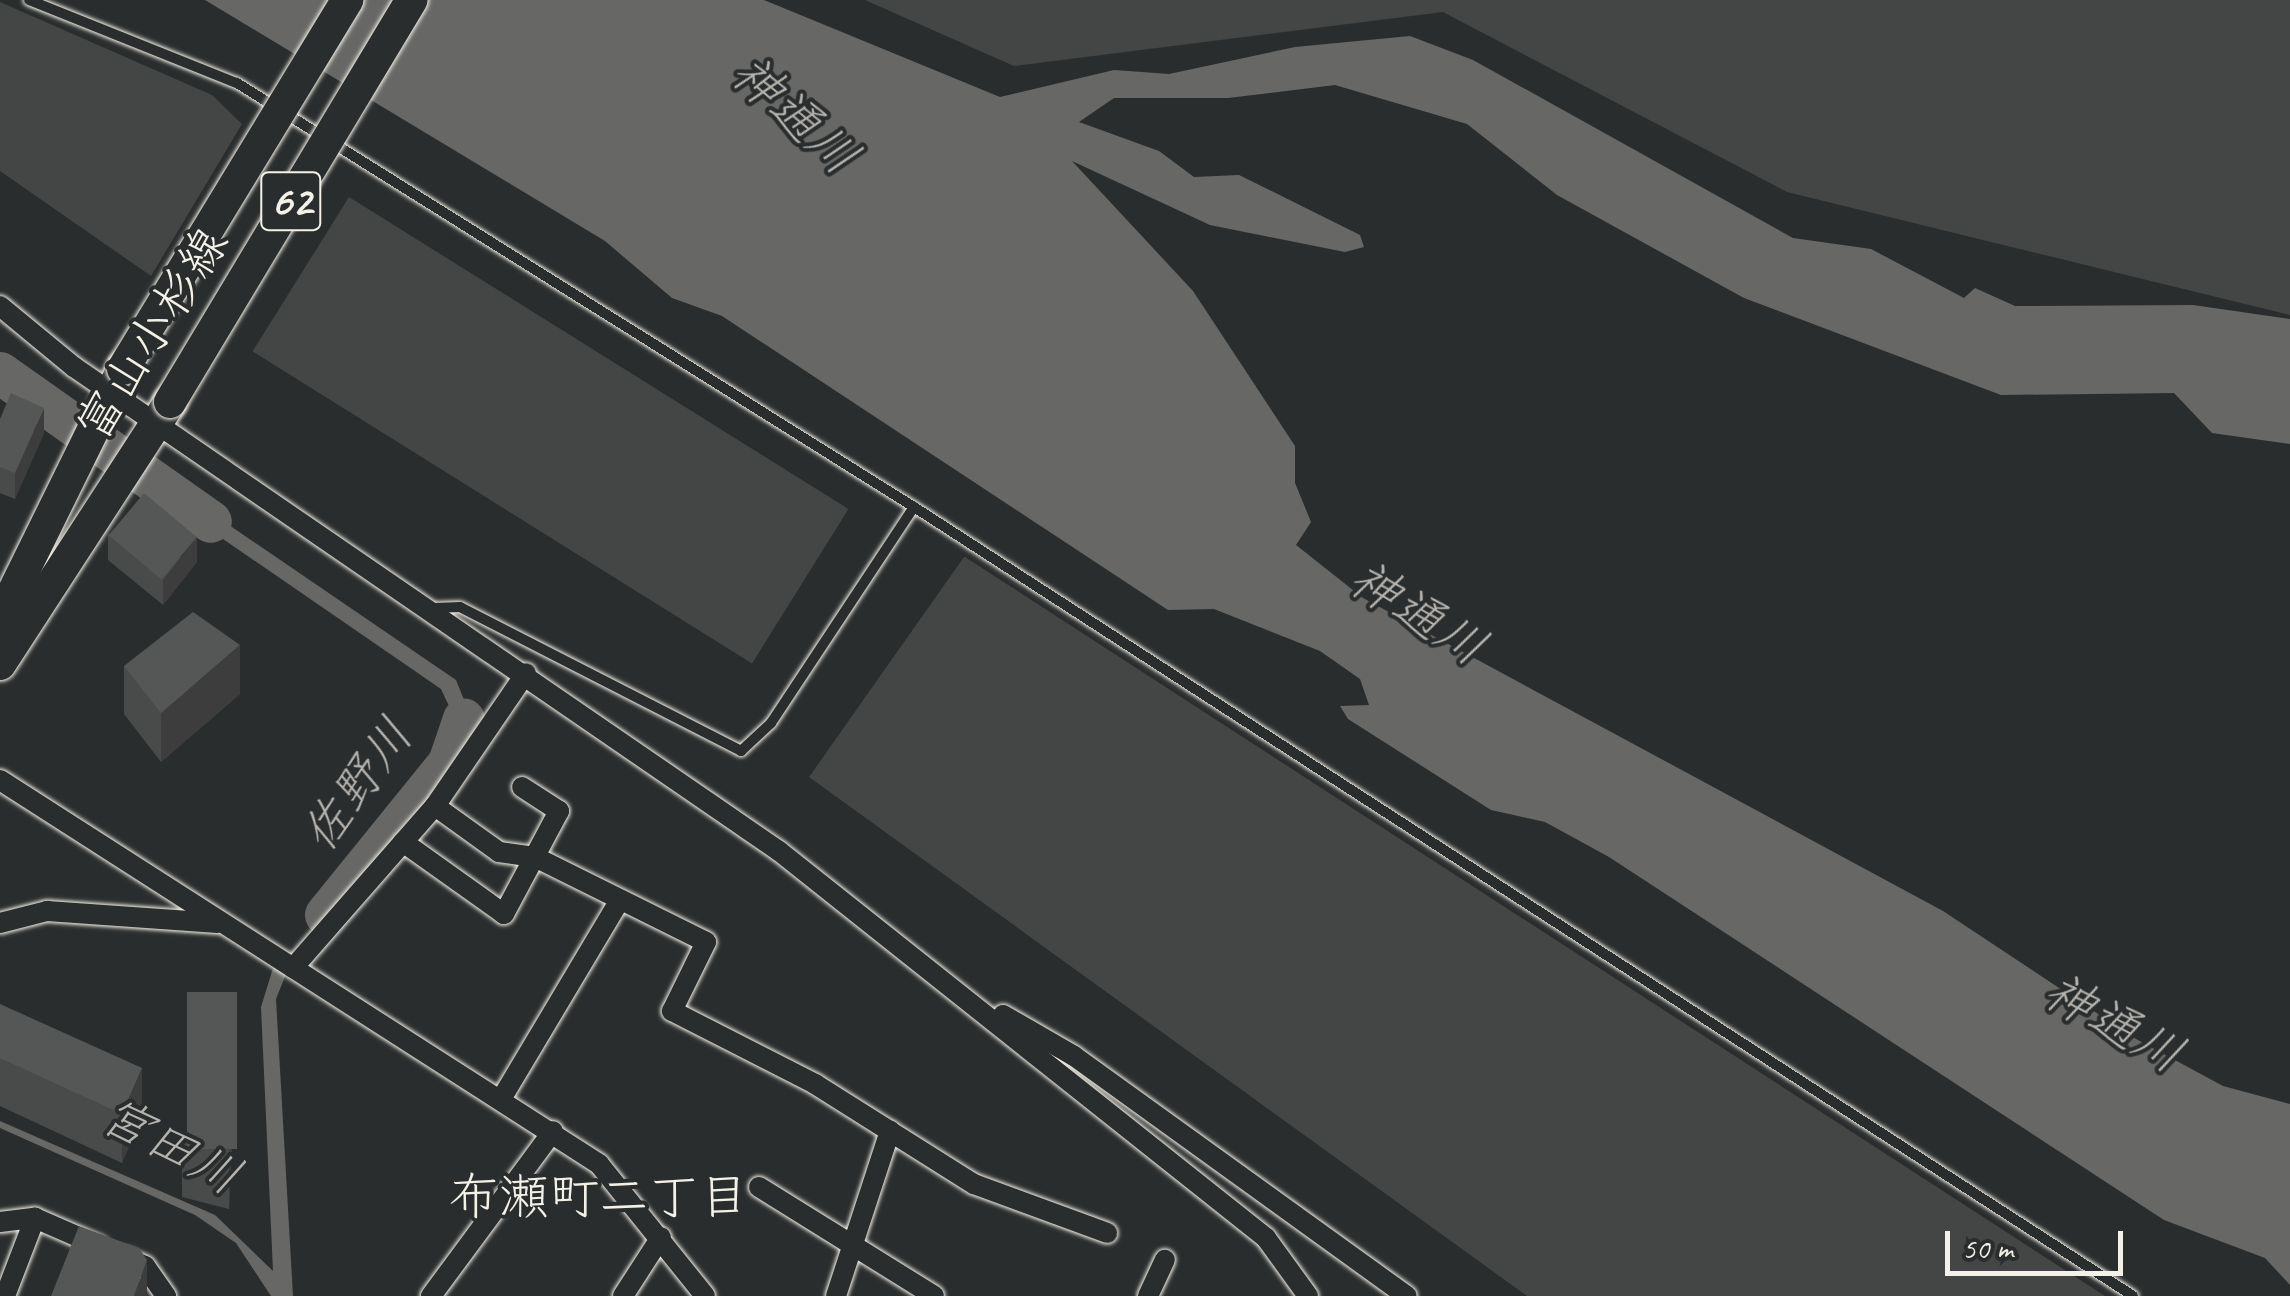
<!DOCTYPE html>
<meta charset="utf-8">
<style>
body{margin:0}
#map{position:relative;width:2290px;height:1296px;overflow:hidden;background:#2a2d2e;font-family:Caveat,"Klee One",sans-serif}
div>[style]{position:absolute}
.green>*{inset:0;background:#444645;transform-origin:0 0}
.water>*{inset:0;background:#676866}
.river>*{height:42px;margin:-21px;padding:0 21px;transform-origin:21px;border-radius:21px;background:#676866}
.roads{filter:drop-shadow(0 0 2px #f4f1e8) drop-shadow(0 0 2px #f4f1e8)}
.service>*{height:10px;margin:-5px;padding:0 5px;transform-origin:5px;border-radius:5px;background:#2a2d2e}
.minor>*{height:20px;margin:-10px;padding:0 10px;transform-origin:10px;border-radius:10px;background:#2a2d2e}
.primary>*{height:32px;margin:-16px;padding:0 16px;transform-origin:16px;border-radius:16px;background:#2a2d2e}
.bridges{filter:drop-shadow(0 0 2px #f4f1e8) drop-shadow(0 0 2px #f4f1e8)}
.primary-bridge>*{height:32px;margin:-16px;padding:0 16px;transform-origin:16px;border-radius:16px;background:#2a2d2e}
.wall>*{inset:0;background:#494b4a}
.shaded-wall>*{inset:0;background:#3c3d3c}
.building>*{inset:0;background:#555756;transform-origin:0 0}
span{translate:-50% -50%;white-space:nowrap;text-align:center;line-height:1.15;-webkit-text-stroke:8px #2a2d2e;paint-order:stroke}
.shield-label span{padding:2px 8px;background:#2a2d2e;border:2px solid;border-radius:8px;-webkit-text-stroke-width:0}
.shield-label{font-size:45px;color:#f4f1e8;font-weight:700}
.street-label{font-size:48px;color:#f4f1e8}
.water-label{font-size:50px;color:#b5b3ae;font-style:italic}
.neighbourhood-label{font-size:50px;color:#f4f1e8}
.scale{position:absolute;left:1945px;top:1231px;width:178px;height:45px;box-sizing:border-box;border:5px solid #f4f1e8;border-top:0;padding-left:12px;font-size:30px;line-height:35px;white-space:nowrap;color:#f4f1e8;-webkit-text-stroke:8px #2a2d2e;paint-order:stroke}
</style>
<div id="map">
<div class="green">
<div style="clip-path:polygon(865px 0,2290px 0,2290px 315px,1787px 192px,1443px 12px,1014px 66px)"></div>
<div style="clip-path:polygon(0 2px,212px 95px,242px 124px,151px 276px,0 171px)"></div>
<div style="left:349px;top:197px;width:589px;height:182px;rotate:32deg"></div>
<div style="clip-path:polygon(964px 557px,965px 557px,2105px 1296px,1527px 1296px,809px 777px)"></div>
</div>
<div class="water">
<div style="clip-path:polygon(205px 0,764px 0,1000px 97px,1114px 70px,1169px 74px,1295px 47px,1410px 36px,1473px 60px,1793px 238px,1871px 249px,1964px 298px,1975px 288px,2015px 306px,2193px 305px,2290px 319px,2290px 444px,2212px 433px,2174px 393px,2001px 395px,1744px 298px,1557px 195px,1467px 124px,1335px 85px,1228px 98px,1114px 98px,1079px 122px,1159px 151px,1194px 177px,1239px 175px,1360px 235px,1364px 247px,1345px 252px,1210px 225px,1072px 161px,1193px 291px,1295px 446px,1295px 483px,1311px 522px,1296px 545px,1363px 598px,1943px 911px,2136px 1039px,2223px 1086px,2290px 1104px,2290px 1285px,2265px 1258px,2164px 1220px,1609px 857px,1545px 822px,1491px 810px,1348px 719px,1340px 706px,1369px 705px,1360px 679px,1320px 651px,1214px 609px,1168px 610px,722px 316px,672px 298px,605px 241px)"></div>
<div style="clip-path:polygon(169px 484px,456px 680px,473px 722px,451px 775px,436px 768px,456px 721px,441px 689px,159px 495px)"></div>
<div style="clip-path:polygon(274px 965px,286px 974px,276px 999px,293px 1296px,271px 1296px,236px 1243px,195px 1215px,0 1128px,0 1121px,215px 1215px,273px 1271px,261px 1007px)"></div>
</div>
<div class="river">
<div style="left:0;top:373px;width:258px;rotate:35.2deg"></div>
<div style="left:326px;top:915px;width:196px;rotate:-51deg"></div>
<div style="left:449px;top:763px;width:46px;rotate:-71.2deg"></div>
</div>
<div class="roads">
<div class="service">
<div style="left:29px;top:0;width:224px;rotate:21.8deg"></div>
<div style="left:237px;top:83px;width:799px;rotate:32.06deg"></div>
<div style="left:434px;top:608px;width:26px;rotate:-2deg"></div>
<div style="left:460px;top:607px;width:316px;rotate:27.1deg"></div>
<div style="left:741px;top:751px;width:41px;rotate:-43deg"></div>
<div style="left:771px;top:723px;width:259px;rotate:-56.5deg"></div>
<div style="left:914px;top:507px;width:1452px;rotate:32.91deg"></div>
</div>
<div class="minor">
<div style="left:0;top:306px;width:96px;rotate:39.5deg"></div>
<div style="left:74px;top:367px;width:855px;rotate:34.47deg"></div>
<div style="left:779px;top:851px;width:622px;rotate:38.47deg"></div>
<div style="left:1266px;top:1238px;width:72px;rotate:54.1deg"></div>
<div style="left:0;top:780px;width:712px;rotate:32.66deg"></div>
<div style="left:599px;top:1164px;width:169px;rotate:51.2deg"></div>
<div style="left:435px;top:806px;width:79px;rotate:35.7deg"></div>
<div style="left:499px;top:852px;width:36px;rotate:8deg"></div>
<div style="left:535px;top:857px;width:191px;rotate:26.4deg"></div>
<div style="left:706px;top:942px;width:77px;rotate:116.2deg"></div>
<div style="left:672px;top:1011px;width:161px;rotate:27deg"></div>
<div style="left:815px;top:1084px;width:188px;rotate:32.2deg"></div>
<div style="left:974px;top:1184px;width:142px;rotate:20.2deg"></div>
<div style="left:403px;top:842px;width:124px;rotate:35.5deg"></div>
<div style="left:504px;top:914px;width:117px;rotate:-61.9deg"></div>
<div style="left:559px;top:811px;width:44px;rotate:-147deg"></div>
<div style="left:0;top:923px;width:49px;rotate:-14.3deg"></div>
<div style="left:47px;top:911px;width:171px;rotate:4deg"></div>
<div style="left:293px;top:968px;width:215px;rotate:-48.8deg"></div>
<div style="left:435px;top:806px;width:161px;rotate:-55.6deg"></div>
<div style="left:1003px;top:1015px;width:82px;rotate:30deg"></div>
<div style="left:1074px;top:1056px;width:410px;rotate:35.8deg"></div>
<div style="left:503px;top:1096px;width:222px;rotate:-59.2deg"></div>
<div style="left:759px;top:1187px;width:206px;rotate:31.9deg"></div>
<div style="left:0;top:1222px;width:35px;rotate:-7deg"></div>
<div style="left:126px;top:1258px;width:21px;rotate:23deg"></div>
<div style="left:145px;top:1266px;width:37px;rotate:55deg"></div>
<div style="left:5px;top:1296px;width:84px;rotate:-69deg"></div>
<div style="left:35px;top:1218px;width:70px;rotate:23.6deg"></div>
<div style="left:431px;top:1296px;width:205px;rotate:-53.5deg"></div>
<div style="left:623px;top:1296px;width:70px;rotate:-57.2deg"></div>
<div style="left:836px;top:1296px;width:174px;rotate:-71.9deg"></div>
<div style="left:1148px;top:1296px;width:40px;rotate:-65deg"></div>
</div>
<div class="primary">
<div style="left:0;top:619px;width:279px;rotate:-63.8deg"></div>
<div style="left:0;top:664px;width:312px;rotate:-57deg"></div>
</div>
</div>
<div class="bridges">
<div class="primary-bridge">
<div style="left:123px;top:369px;width:432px;rotate:-58.7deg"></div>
<div style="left:170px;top:402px;width:469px;rotate:-59deg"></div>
</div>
</div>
<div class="wall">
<div style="clip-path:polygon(0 419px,44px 433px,15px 499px,0 493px)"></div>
<div style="clip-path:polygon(108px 534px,197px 562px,163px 605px,108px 560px)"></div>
<div style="clip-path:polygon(124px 666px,240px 694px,161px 762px,124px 714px)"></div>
<div style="clip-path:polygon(0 1004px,142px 1116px,122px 1163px,0 1106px)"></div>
<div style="clip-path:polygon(237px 1040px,229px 1209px,182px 1197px,182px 1149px)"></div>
</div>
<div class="shaded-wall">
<div style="clip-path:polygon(44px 408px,44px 433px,15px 499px,15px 473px)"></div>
<div style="clip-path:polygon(197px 537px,197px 562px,163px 605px,163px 580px)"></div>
<div style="clip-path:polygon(240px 645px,240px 694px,161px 762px,161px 713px)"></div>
<div style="clip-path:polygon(237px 992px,237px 1040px,229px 1209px,229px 1161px)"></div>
<div style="clip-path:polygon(142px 1068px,142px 1116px,122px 1163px,122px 1114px)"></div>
<div style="clip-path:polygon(147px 1260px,147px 1293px,146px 1296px,134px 1296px)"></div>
</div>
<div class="building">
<div style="clip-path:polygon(11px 393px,44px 408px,15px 473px,0 467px,0 419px)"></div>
<div style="left:144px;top:493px;width:69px;height:55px;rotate:40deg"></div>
<div style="clip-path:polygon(193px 612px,240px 645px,161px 713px,124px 666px)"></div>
<div style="left:187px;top:992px;width:50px;height:157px"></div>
<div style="clip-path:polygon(0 1004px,142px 1068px,122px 1114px,0 1058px)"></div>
<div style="clip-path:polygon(79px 1226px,139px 1248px,147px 1260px,134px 1296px,51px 1296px)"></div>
</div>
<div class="shield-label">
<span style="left:291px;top:201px">62</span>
</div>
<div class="street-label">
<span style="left:152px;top:334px;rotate:-58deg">富山小杉線</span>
</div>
<div class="water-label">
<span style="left:795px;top:115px;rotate:42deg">神通川</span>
<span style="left:1418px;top:613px;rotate:32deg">神通川</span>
<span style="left:357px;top:785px;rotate:-54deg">佐野川</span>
<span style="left:2114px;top:1023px;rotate:29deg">神通川</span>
<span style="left:171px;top:1146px;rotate:28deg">宮田川</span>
</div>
<div class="neighbourhood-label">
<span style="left:599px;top:1197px">布瀬町二丁目</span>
</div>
<div class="scale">50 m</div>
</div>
